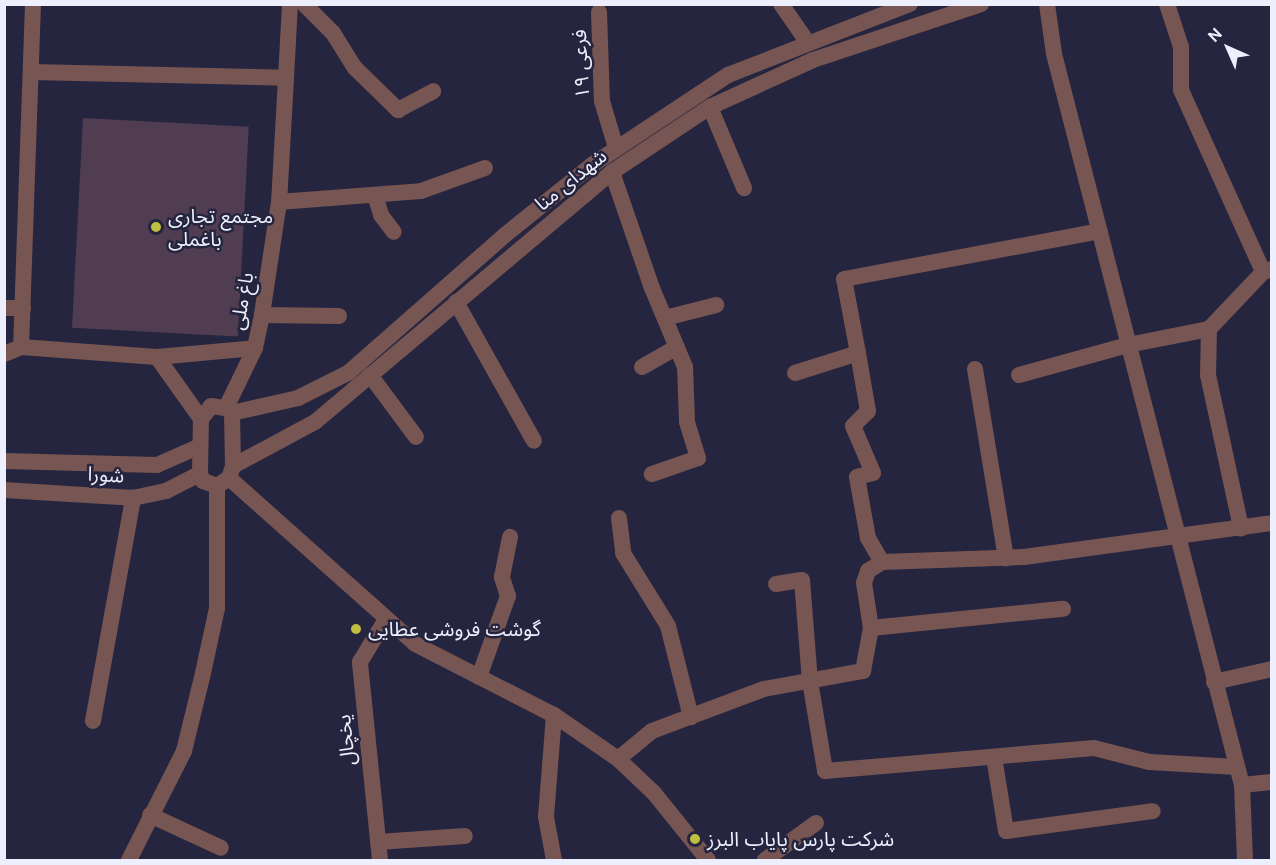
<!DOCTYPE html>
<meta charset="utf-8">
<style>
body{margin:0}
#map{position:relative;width:1276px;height:865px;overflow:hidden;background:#25253f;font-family:"DM Sans","Noto Sans Arabic",sans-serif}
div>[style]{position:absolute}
.building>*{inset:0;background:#513d52;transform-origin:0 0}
.minor>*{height:16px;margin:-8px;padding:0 8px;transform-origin:8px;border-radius:8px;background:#775552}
.tertiary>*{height:16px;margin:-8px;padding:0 8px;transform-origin:8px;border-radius:8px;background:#775552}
.dots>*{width:16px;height:16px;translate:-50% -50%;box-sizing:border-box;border:3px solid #25253f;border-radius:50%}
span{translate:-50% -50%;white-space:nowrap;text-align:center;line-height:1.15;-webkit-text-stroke:5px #25253f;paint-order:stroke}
.street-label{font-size:20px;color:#eeeffd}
.poi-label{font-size:20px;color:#eeeffd}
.left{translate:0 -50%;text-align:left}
.frame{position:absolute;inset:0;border:6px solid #eeeffd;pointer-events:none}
.north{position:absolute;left:1198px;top:18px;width:60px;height:60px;-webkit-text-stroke:4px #25253f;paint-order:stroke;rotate:315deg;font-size:16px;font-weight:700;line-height:24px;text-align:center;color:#eeeffd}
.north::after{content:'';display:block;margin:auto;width:21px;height:27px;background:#eeeffd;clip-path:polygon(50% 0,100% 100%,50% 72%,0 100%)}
</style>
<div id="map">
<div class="building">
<div style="left:83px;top:118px;width:166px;height:210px;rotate:3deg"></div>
</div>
<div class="minor">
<div style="left:304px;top:4px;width:41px;rotate:45deg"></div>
<div style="left:333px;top:33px;width:40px;rotate:58deg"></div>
<div style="left:354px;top:67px;width:62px;rotate:44.3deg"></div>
<div style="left:398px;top:110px;width:40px;rotate:-28deg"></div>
<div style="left:781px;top:4px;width:47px;rotate:55.3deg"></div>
<div style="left:1047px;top:4px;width:50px;rotate:82deg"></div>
<div style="left:1054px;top:54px;width:755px;rotate:75.58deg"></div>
<div style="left:1242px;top:785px;width:75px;rotate:87.7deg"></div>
<div style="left:1167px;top:4px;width:45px;rotate:72deg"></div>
<div style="left:1181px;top:47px;width:43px;rotate:90deg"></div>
<div style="left:1181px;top:90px;width:200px;rotate:65.7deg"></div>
<div style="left:599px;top:12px;width:89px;rotate:88.1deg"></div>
<div style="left:602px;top:101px;width:49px;rotate:73.4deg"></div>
<div style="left:286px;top:78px;width:74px;rotate:-86.9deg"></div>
<div style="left:710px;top:107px;width:88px;rotate:67.2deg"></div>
<div style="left:612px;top:172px;width:123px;rotate:71deg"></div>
<div style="left:652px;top:288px;width:86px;rotate:67.3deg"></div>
<div style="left:685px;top:367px;width:55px;rotate:87.9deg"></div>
<div style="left:687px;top:422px;width:38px;rotate:73deg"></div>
<div style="left:698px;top:458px;width:49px;rotate:160.8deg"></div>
<div style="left:375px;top:195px;width:21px;rotate:73deg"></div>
<div style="left:381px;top:215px;width:21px;rotate:53deg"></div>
<div style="left:279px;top:202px;width:142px;rotate:-4.4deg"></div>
<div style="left:421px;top:191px;width:68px;rotate:-19.8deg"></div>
<div style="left:456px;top:302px;width:159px;rotate:60.7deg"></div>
<div style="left:4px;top:308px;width:19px"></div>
<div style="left:262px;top:315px;width:77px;rotate:0.7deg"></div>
<div style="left:665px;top:318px;width:53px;rotate:-14.3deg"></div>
<div style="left:1209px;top:329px;width:46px;rotate:91.2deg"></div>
<div style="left:1208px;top:375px;width:157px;rotate:77.8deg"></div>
<div style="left:858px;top:353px;width:75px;rotate:-100.7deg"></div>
<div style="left:844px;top:279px;width:260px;rotate:-10.6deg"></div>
<div style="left:642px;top:367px;width:40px;rotate:-29.7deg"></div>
<div style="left:975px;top:369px;width:192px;rotate:80.7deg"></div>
<div style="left:795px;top:373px;width:66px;rotate:-17.6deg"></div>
<div style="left:858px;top:353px;width:59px;rotate:80.2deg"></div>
<div style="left:868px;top:411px;width:21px;rotate:135deg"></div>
<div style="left:853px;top:426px;width:51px;rotate:66.9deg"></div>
<div style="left:873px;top:473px;width:16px;rotate:166deg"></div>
<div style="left:857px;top:477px;width:62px;rotate:79.8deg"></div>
<div style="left:868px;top:538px;width:28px;rotate:60deg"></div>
<div style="left:370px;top:375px;width:77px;rotate:53.4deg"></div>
<div style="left:1019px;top:375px;width:113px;rotate:-15.4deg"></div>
<div style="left:1128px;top:345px;width:83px;rotate:-11.2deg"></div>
<div style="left:1209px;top:329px;width:79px;rotate:-46.5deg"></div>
<div style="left:1263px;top:272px;width:9px;rotate:-18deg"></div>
<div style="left:619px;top:518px;width:35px;rotate:83deg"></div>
<div style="left:623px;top:553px;width:86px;rotate:58.3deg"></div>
<div style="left:668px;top:626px;width:94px;rotate:75.8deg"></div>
<div style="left:776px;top:584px;width:26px;rotate:-9deg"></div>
<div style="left:802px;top:580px;width:101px;rotate:85.5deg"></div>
<div style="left:810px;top:681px;width:91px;rotate:80.5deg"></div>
<div style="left:825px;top:771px;width:270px;rotate:-4.9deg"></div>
<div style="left:1094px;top:748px;width:57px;rotate:14.3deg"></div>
<div style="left:1149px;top:762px;width:88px;rotate:3.3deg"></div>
<div style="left:871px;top:628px;width:193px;rotate:-5.7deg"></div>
<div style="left:479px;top:677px;width:86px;rotate:-70.3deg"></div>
<div style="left:508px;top:596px;width:20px;rotate:-108deg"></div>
<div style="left:502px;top:577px;width:41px;rotate:-78.7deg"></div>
<div style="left:1214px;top:682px;width:59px;rotate:-12.6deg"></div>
<div style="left:554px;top:715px;width:102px;rotate:94.5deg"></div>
<div style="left:546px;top:817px;width:44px;rotate:79.5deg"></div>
<div style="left:93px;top:721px;width:227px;rotate:-79.8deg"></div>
<div style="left:994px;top:757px;width:75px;rotate:80.8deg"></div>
<div style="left:1006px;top:831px;width:148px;rotate:-7.7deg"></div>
<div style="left:618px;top:759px;width:44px;rotate:-39.5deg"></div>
<div style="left:652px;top:731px;width:120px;rotate:-20.6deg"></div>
<div style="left:764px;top:689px;width:101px;rotate:-10.3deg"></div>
<div style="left:863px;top:671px;width:44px;rotate:-79.5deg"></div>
<div style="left:871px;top:628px;width:46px;rotate:-98.8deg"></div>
<div style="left:864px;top:583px;width:13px;rotate:-72deg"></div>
<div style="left:868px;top:571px;width:17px;rotate:-33deg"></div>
<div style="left:882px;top:562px;width:142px;rotate:-2deg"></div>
<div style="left:1024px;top:557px;width:250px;rotate:-7.8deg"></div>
<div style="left:1242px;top:785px;width:30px;rotate:-6deg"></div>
<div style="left:150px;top:815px;width:78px;rotate:24.9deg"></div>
<div style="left:378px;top:842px;width:87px;rotate:-3.9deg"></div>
<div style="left:380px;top:860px;width:199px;rotate:-95.8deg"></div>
<div style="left:360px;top:662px;width:48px;rotate:-58.6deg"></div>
<div style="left:765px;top:860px;width:63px;rotate:-36deg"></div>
</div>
<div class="tertiary">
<div style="left:33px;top:4px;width:343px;rotate:92deg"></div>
<div style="left:21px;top:347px;width:136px;rotate:4.2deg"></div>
<div style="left:157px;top:357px;width:98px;rotate:-5.2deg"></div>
<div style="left:31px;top:72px;width:255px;rotate:1.3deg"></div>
<div style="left:286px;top:78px;width:124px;rotate:93.2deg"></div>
<div style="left:279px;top:202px;width:114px;rotate:98.6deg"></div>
<div style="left:262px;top:315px;width:34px;rotate:102deg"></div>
<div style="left:255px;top:348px;width:67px;rotate:115.8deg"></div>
<div style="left:4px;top:354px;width:18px;rotate:-22deg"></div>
<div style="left:157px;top:357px;width:76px;rotate:54.6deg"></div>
<div style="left:211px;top:406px;width:15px;rotate:8deg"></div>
<div style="left:226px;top:408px;width:8px;rotate:40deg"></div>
<div style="left:232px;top:413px;width:53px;rotate:88.9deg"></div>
<div style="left:233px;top:466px;width:13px;rotate:108deg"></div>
<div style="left:229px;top:478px;width:14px;rotate:146deg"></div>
<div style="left:217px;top:486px;width:15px;rotate:-160deg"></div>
<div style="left:203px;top:481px;width:8px;rotate:-113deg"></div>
<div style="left:200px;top:474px;width:55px;rotate:-89deg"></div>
<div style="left:201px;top:419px;width:16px;rotate:-52deg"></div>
<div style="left:232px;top:413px;width:68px;rotate:-12.8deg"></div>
<div style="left:298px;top:398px;width:56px;rotate:-26.6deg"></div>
<div style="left:348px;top:373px;width:209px;rotate:-41.3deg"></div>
<div style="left:505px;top:235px;width:112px;rotate:-38.8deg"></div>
<div style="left:592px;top:165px;width:163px;rotate:-33.5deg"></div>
<div style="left:728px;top:75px;width:195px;rotate:-21.3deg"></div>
<div style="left:4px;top:461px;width:153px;rotate:1.5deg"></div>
<div style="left:157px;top:465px;width:47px;rotate:-23.8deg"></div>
<div style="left:233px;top:466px;width:93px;rotate:-28.2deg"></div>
<div style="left:315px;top:422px;width:388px;rotate:-40.1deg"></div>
<div style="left:612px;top:172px;width:118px;rotate:-33.6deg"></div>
<div style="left:710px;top:107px;width:113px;rotate:-24.5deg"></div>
<div style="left:813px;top:60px;width:177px;rotate:-18.4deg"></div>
<div style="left:229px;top:478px;width:249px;rotate:41.7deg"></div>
<div style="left:415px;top:644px;width:156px;rotate:27.1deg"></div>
<div style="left:554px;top:715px;width:78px;rotate:34.5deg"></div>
<div style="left:618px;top:759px;width:50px;rotate:43.4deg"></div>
<div style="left:654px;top:793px;width:86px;rotate:51.1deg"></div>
<div style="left:4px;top:490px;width:129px;rotate:3.5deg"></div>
<div style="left:133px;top:498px;width:34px;rotate:-12deg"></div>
<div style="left:166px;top:491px;width:38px;rotate:-27deg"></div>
<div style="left:129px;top:860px;width:122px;rotate:-63.2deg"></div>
<div style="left:184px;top:751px;width:80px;rotate:-76.3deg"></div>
<div style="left:203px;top:673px;width:66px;rotate:-77.8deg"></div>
<div style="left:217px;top:608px;width:122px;rotate:-90deg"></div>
</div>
<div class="dots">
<div style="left:156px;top:227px;background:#c0be41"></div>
<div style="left:356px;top:629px;background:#c0be41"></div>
<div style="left:695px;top:839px;background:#c0be41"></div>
</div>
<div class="street-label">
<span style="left:581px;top:64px;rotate:-93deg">فرعی ۱۹</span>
<span style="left:571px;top:180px;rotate:-39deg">شهدای منا</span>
<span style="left:242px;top:301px;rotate:-80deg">باغ ملی</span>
<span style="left:106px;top:475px;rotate:3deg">شورا</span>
<span style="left:346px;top:740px;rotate:-96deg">یخچال</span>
</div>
<div class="poi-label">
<span class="left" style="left:168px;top:228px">مجتمع تجاری<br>باغملی</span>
<span class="left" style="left:368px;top:629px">گوشت فروشی عطایی</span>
<span class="left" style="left:707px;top:839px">شرکت پارس پایاب البرز</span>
</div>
<div class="frame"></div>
<div class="north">N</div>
</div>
